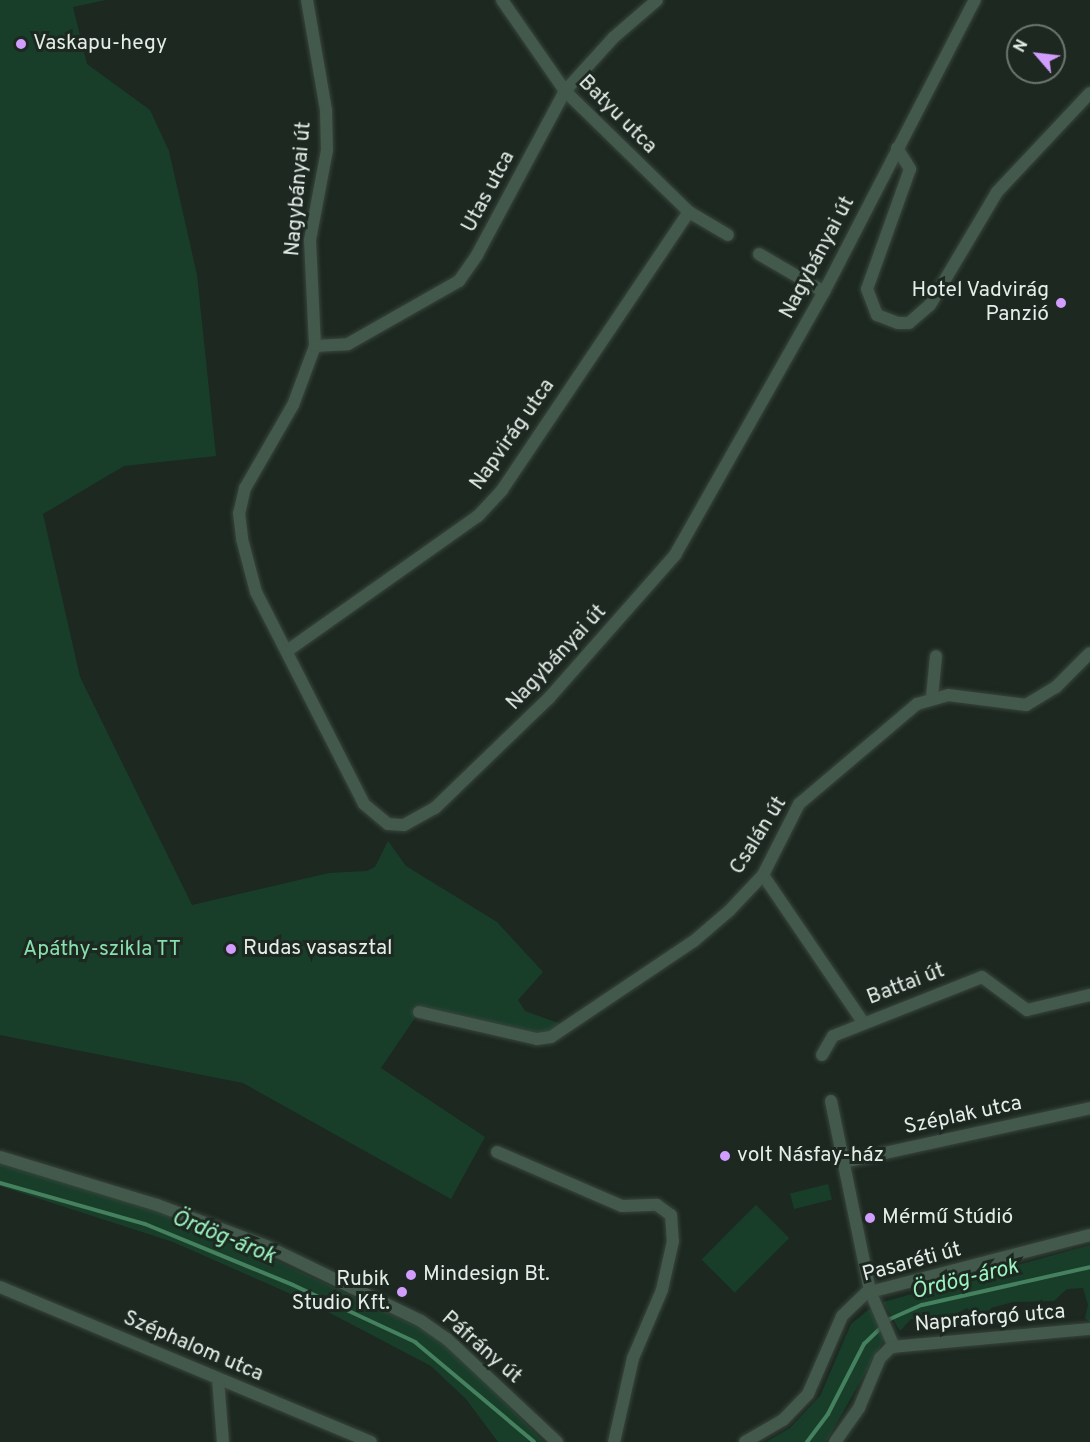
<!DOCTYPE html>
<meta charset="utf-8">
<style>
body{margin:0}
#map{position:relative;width:1090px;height:1442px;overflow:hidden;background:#1c2820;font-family:Overpass,sans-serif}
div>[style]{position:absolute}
.green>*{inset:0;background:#183e2a;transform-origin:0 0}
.stream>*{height:4px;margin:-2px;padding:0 2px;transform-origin:2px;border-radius:2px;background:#45815f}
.roads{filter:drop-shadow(0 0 2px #38443c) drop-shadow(0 0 2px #38443c)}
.street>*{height:12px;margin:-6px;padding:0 6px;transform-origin:6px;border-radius:6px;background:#42594b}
.dots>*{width:16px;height:16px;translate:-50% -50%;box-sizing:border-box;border:3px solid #1c2820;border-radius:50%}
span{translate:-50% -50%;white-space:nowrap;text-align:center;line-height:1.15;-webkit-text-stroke:6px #1c2820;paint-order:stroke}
.poi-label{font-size:21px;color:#e5ede8}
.left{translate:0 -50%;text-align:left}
.right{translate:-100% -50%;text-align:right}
.street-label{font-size:21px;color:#e5ede8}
.park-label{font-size:21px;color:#87e0ad}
.water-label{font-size:22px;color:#9bf4c0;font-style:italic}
.north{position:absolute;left:1006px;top:24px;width:60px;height:60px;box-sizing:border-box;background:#1c2820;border:2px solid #6c7770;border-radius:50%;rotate:298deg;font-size:16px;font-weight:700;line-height:24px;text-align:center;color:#e5ede8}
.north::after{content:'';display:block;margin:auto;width:21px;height:27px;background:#d19dfe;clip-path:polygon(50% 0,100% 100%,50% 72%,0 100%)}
</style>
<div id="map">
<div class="green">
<div style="clip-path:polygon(0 0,106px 0,73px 7px,87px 64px,150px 110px,169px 151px,197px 275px,216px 456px,124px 466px,43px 514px,80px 677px,192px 905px,329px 873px,367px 871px,375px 867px,388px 841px,406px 866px,497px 922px,543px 972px,518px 1000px,525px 1011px,561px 1024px,542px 1034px,419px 1012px,381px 1068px,485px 1137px,451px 1199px,243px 1083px,0 1035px)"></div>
<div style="clip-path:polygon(0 1161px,172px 1217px,174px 1213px,425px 1330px,457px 1354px,544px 1442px,498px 1442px,466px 1399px,431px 1366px,309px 1302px,173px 1242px,0 1186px)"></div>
<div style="left:828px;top:1184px;width:16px;height:39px;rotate:76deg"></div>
<div style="left:756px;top:1205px;width:47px;height:77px;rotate:45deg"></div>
<div style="clip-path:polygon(1090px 1245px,1090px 1322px,1085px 1318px,1088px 1305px,1083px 1288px,1067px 1289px,1054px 1301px,1013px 1302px,991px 1308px,988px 1314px,975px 1317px,967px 1308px,948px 1318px,911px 1319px,900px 1331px,883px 1302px)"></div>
<div style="clip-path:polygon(872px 1307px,885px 1338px,826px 1442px,766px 1442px,790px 1428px,820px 1396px,851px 1324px)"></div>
</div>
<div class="stream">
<div style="left:0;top:1183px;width:151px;rotate:15.8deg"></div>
<div style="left:145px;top:1224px;width:160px;rotate:22.4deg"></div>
<div style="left:293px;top:1285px;width:135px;rotate:25deg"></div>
<div style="left:415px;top:1342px;width:155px;rotate:40deg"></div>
<div style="left:807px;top:1442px;width:35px;rotate:-53deg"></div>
<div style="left:828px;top:1414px;width:79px;rotate:-62.8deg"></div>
<div style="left:864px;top:1344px;width:36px;rotate:-44deg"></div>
<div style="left:890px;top:1319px;width:35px;rotate:-24deg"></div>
<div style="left:922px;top:1305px;width:172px;rotate:-12.7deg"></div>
</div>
<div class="roads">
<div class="street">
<div style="left:307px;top:0;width:112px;rotate:80.2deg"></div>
<div style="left:326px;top:110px;width:40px;rotate:88.6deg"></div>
<div style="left:327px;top:150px;width:92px;rotate:100.7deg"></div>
<div style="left:310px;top:240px;width:106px;rotate:87.3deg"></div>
<div style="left:315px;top:346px;width:63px;rotate:110.4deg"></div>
<div style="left:293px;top:405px;width:96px;rotate:120deg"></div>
<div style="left:245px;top:488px;width:26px;rotate:103deg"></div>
<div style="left:239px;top:513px;width:26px;rotate:83deg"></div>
<div style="left:242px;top:539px;width:55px;rotate:75.2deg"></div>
<div style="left:256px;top:592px;width:238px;rotate:63deg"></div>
<div style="left:364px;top:804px;width:31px;rotate:40deg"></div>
<div style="left:388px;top:824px;width:16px;rotate:4deg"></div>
<div style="left:404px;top:825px;width:35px;rotate:-29deg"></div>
<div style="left:435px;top:808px;width:158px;rotate:-44deg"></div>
<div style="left:549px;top:698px;width:191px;rotate:-48.6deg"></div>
<div style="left:675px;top:555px;width:302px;rotate:-60.5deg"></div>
<div style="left:824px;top:292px;width:329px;rotate:-62.7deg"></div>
<div style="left:502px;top:0;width:111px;rotate:55.3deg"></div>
<div style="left:565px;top:91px;width:173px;rotate:44.3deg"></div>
<div style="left:689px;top:212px;width:45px;rotate:30.5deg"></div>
<div style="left:897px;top:148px;width:25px;rotate:58deg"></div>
<div style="left:910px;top:169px;width:127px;rotate:109.7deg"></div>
<div style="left:867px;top:289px;width:28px;rotate:69deg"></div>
<div style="left:877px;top:315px;width:22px;rotate:21deg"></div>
<div style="left:898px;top:323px;width:11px"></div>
<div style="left:909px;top:323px;width:28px;rotate:-41deg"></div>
<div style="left:930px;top:305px;width:131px;rotate:-59.3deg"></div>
<div style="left:997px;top:192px;width:136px;rotate:-46.8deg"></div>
<div style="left:759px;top:254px;width:75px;rotate:30.3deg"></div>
<div style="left:315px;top:346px;width:33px;rotate:-3deg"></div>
<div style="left:348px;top:344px;width:128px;rotate:-29.6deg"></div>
<div style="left:459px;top:281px;width:32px;rotate:-55deg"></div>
<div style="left:477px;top:255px;width:186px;rotate:-61.8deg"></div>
<div style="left:565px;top:91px;width:72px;rotate:-47.8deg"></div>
<div style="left:613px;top:38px;width:58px;rotate:-40.8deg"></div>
<div style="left:287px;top:651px;width:234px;rotate:-35.3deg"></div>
<div style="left:478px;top:516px;width:35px;rotate:-47deg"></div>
<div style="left:502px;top:490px;width:335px;rotate:-56.1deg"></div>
<div style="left:932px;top:697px;width:41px;rotate:-84.4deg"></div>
<div style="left:763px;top:875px;width:178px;rotate:55.8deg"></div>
<div style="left:419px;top:1012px;width:121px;rotate:12.9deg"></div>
<div style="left:537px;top:1039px;width:14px;rotate:-8deg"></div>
<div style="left:551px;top:1037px;width:172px;rotate:-33.9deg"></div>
<div style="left:694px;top:941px;width:46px;rotate:-40.6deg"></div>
<div style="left:729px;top:911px;width:50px;rotate:-46.6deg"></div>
<div style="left:763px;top:875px;width:80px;rotate:-63.1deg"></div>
<div style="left:799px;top:804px;width:155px;rotate:-40.3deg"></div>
<div style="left:917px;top:704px;width:32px;rotate:-16deg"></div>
<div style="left:948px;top:695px;width:79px;rotate:7.3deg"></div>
<div style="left:1026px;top:705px;width:35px;rotate:-31deg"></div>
<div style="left:1056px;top:687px;width:48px;rotate:-45deg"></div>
<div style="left:822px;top:1055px;width:22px;rotate:-60deg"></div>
<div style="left:833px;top:1036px;width:160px;rotate:-21.6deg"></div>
<div style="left:982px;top:977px;width:56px;rotate:36.3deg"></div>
<div style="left:1027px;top:1010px;width:65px;rotate:-13.4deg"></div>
<div style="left:831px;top:1101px;width:194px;rotate:78.4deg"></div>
<div style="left:870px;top:1291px;width:61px;rotate:66.8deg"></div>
<div style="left:497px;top:1152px;width:136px;rotate:23.4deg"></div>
<div style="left:622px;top:1206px;width:35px;rotate:-2deg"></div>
<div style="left:657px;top:1205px;width:17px;rotate:36deg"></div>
<div style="left:671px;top:1215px;width:26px;rotate:86deg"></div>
<div style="left:673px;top:1241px;width:50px;rotate:102.7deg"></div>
<div style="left:662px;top:1290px;width:74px;rotate:113.1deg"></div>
<div style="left:633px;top:1358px;width:86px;rotate:102.7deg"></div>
<div style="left:0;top:1157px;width:164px;rotate:17deg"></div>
<div style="left:157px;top:1205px;width:116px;rotate:20.6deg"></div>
<div style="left:266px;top:1246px;width:172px;rotate:25.8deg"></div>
<div style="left:421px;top:1321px;width:32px;rotate:35deg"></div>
<div style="left:447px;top:1339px;width:151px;rotate:43.1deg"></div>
<div style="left:843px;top:1162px;width:253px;rotate:-12.3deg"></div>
<div style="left:0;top:1287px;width:402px;rotate:22.7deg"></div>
<div style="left:218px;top:1379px;width:63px;rotate:85.5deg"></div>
<div style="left:745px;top:1442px;width:44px;rotate:-30.1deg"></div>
<div style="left:783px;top:1420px;width:36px;rotate:-46deg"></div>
<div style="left:808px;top:1394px;width:85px;rotate:-66.4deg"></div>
<div style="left:842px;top:1316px;width:33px;rotate:-44deg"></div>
<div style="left:866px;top:1293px;width:231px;rotate:-14.5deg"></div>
<div style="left:835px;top:1442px;width:42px;rotate:-54.8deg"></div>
<div style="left:859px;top:1408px;width:54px;rotate:-67.2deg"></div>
<div style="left:880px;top:1358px;width:16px;rotate:-45deg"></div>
<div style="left:891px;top:1347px;width:200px;rotate:-5.2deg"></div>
</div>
</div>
<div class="dots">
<div style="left:21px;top:44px;background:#d19dfe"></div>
<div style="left:1061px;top:303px;background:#d19dfe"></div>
<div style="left:231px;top:949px;background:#d19dfe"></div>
<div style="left:725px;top:1156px;background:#d19dfe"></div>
<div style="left:870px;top:1218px;background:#d19dfe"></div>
<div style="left:411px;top:1275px;background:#d19dfe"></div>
<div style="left:402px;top:1292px;background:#d19dfe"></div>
</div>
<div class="poi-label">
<span class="left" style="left:33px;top:44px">Vaskapu-hegy</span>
<span class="right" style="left:1049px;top:303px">Hotel Vadvirág<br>Panzió</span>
<span class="left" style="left:243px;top:949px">Rudas vasasztal</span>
<span class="left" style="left:737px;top:1156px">volt Násfay-ház</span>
<span class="left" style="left:882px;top:1218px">Mérmű Stúdió</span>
<span class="left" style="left:423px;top:1275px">Mindesign Bt.</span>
<span class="right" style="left:390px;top:1292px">Rubik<br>Studio Kft.</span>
</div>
<div class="street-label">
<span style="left:617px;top:115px;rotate:45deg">Batyu utca</span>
<span style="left:299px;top:189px;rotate:-85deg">Nagybányai út</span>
<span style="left:489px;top:192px;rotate:-62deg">Utas utca</span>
<span style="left:818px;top:258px;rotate:-62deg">Nagybányai út</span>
<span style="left:513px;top:435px;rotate:-55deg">Napvirág utca</span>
<span style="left:557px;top:658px;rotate:-47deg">Nagybányai út</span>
<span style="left:759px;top:836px;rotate:-58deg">Csalán út</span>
<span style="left:906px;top:985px;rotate:-21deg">Battai út</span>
<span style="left:963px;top:1116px;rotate:-12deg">Széplak utca</span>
<span style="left:912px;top:1263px;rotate:-15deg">Pasaréti út</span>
<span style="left:990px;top:1319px;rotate:-5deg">Napraforgó utca</span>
<span style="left:193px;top:1347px;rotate:23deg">Széphalom utca</span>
<span style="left:481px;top:1348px;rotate:41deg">Páfrány út</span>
</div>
<div class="park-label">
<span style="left:102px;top:950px">Apáthy-szikla TT</span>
</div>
<div class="water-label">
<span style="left:223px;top:1238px;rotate:22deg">Ördög-árok</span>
<span style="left:965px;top:1280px;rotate:-14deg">Ördög-árok</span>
</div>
<div class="north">N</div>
</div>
